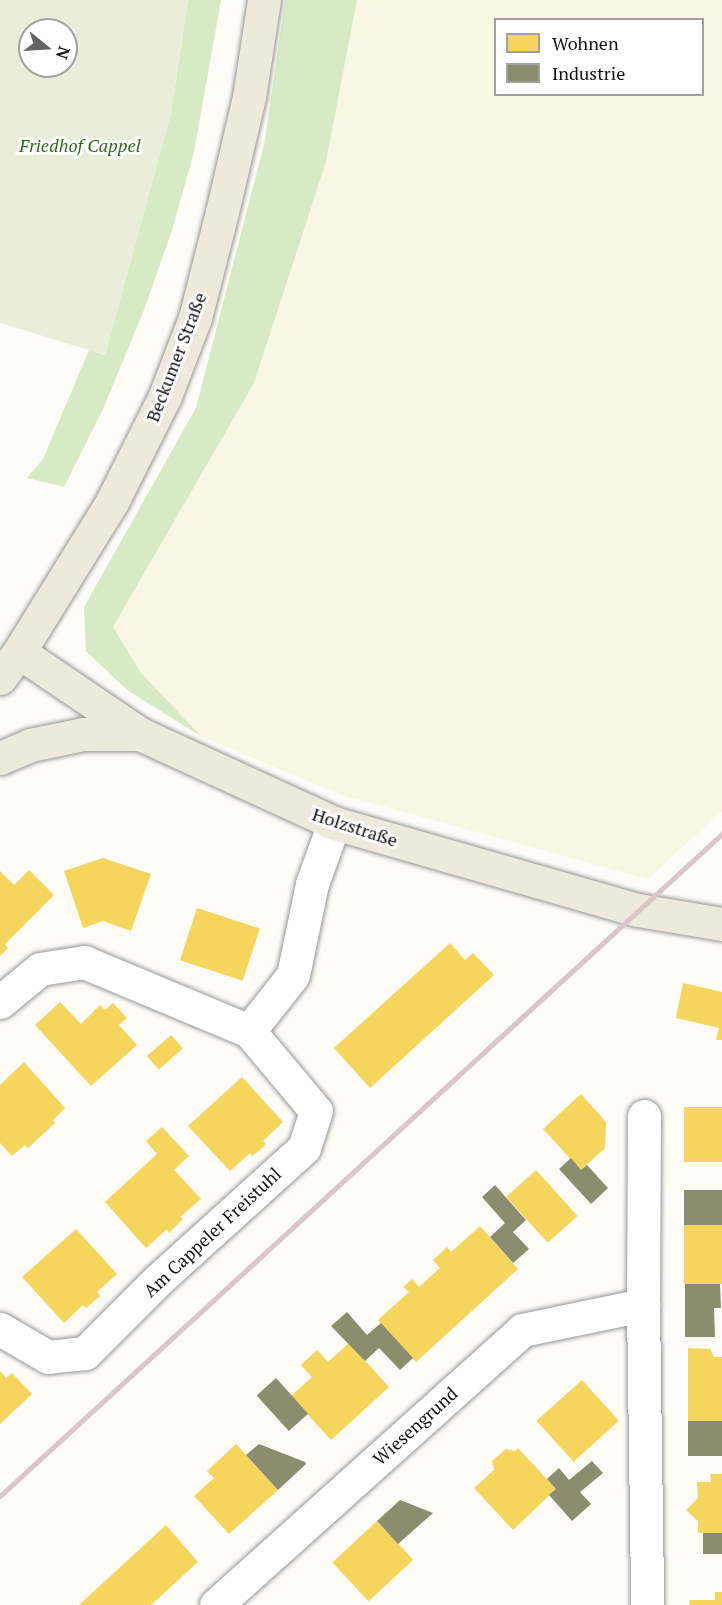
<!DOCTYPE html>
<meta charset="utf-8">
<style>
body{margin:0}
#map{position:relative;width:722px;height:1605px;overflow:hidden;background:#fdfcf7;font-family:"PT Serif",serif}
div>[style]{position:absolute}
.farmland>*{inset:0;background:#f9f7e4}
.forest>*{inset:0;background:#d8eac5}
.cemetery>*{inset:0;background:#e9eedb}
.homes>*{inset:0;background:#f6d55c;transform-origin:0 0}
.industry>*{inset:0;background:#8c8c6e;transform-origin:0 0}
.roads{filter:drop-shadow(0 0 2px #979795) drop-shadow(0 0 2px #979795)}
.minor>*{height:33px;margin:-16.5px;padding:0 16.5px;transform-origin:16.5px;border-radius:16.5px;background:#fffffe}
.major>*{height:33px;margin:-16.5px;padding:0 16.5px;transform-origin:16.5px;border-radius:16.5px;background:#ede9dc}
.rail>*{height:4.5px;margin:-2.25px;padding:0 2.25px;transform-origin:2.25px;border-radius:2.25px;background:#d9c6c7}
span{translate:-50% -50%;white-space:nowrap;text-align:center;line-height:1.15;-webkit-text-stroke:6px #fff;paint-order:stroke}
.park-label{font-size:18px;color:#2f6b1f;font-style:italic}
.street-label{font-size:18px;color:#111}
.legend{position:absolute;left:494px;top:18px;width:210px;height:78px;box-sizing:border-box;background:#fff;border:2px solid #a0a0a0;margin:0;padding:8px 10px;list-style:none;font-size:18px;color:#111}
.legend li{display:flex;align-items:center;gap:12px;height:30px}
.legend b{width:30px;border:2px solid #a0a0a0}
.north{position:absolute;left:18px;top:18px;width:60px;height:60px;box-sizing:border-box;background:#fff;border:2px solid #a0a0a0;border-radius:50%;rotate:108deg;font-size:16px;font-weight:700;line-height:24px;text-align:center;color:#111}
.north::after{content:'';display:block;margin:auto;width:21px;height:27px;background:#646362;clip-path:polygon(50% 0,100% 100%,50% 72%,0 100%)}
</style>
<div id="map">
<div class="farmland">
<div style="clip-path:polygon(evenodd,357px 0,722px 0,722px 811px,648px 879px,342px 795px,202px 737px,141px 673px,113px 627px,254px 383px,326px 162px,357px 0,496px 20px,702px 20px,702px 94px,496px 94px,496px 20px)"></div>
</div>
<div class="forest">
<div style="clip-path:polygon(188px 0,221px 0,194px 152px,172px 230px,144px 310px,103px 409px,64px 487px,27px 478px,43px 459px,89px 350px,105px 355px,171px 113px)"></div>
<div style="clip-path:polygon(285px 0,357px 0,326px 162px,254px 383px,113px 627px,141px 673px,202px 737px,127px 690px,86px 651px,84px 607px,196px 408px,265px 140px)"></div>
</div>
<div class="cemetery">
<div style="clip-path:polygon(evenodd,0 0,188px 0,171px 113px,105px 355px,0 323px,0 0,30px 30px,66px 30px,66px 66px,30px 66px,30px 30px)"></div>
</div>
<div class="homes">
<div style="clip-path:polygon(103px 858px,151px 874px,131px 931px,103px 921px,83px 928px,64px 871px)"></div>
<div style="clip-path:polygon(29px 870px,54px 895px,5px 944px,8px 948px,0 956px,0 871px,14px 885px)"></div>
<div style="left:197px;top:908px;width:66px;height:55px;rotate:18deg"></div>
<div style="clip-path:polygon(450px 943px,465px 960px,473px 953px,494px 975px,370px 1088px,334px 1048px)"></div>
<div style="clip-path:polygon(683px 983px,722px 992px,722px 1040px,716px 1040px,719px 1028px,676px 1018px)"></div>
<div style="clip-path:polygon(60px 1002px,81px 1024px,100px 1005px,105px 1010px,113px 1003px,127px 1018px,119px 1025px,137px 1045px,91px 1086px,35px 1025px)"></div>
<div style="left:171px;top:1035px;width:18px;height:32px;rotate:49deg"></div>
<div style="clip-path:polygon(24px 1062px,65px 1108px,53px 1120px,55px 1123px,28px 1148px,25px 1145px,12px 1156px,0 1143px,0 1085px)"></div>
<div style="clip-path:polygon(242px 1077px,283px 1122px,263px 1141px,266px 1144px,260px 1150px,252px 1156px,250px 1153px,230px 1171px,188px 1126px)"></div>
<div style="clip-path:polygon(581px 1094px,606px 1122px,605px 1148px,581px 1170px,543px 1129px)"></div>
<div style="left:684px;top:1107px;width:38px;height:55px"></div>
<div style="clip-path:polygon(162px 1127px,189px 1156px,174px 1170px,201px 1199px,180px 1217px,183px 1219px,169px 1233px,167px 1229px,146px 1248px,105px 1202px,157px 1154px,146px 1141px)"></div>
<div style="left:536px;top:1170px;width:62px;height:40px;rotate:48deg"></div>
<div style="left:684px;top:1225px;width:38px;height:59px"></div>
<div style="clip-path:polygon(480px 1226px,518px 1269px,416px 1362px,378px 1320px,409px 1292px,403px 1287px,412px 1279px,419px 1287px,440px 1268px,433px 1260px,447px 1247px,451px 1252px)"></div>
<div style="clip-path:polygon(76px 1229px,117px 1274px,97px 1292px,100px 1296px,86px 1308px,83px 1305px,64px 1323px,22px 1277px)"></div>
<div style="clip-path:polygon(349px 1343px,389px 1387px,331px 1440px,291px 1396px,312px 1377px,301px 1365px,317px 1350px,328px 1362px)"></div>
<div style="clip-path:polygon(688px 1348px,710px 1349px,714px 1357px,722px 1357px,722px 1421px,688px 1421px)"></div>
<div style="clip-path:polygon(0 1371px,6px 1378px,12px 1373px,32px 1394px,0 1424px)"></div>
<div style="left:582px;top:1380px;width:55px;height:61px;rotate:48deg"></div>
<div style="clip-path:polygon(236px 1444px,278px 1490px,229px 1534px,194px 1496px,214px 1478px,207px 1471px)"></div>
<div style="clip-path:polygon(518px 1448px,556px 1489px,513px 1530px,474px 1488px,494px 1470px,492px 1461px,506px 1449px,515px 1451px)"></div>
<div style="clip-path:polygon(710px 1474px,722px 1474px,722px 1533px,698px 1533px,698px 1521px,686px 1510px,698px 1498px,697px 1482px,711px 1482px)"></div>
<div style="left:377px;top:1521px;width:53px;height:61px;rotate:47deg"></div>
<div style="clip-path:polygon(166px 1525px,198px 1562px,151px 1605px,79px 1605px)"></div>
<div style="clip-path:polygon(715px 1592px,722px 1592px,722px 1605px,689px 1605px,690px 1600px,715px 1600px)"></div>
</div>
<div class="industry">
<div style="clip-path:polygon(571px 1158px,581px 1170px,587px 1165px,608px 1188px,591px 1204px,559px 1169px)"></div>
<div style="clip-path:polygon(495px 1185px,526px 1220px,513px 1232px,529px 1249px,513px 1263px,490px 1237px,505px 1223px,482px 1197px)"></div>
<div style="left:684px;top:1190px;width:38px;height:35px"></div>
<div style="clip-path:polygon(685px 1284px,720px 1284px,721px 1308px,714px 1308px,715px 1337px,685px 1337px)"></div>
<div style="clip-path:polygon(347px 1312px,367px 1335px,381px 1323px,413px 1358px,400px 1370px,379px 1348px,365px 1361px,331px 1326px)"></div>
<div style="left:276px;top:1378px;width:48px;height:26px;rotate:48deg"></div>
<div style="left:688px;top:1421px;width:34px;height:35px"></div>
<div style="clip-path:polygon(259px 1444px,305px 1462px,306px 1464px,278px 1490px,246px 1455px)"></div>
<div style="clip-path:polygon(592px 1461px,603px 1473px,580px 1492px,591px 1504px,572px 1521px,549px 1495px,556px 1489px,547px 1479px,559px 1468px,569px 1480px)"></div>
<div style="clip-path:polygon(400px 1500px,433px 1513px,398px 1544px,377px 1521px)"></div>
<div style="left:703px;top:1533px;width:19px;height:21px"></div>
</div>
<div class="roads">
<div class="minor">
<div style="left:0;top:1002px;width:52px;rotate:-39.5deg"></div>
<div style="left:40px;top:969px;width:45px;rotate:-9deg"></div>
<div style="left:84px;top:962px;width:179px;rotate:22.7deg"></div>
<div style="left:249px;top:1031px;width:104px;rotate:50.1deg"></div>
<div style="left:316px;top:1111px;width:39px;rotate:108deg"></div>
<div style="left:304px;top:1148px;width:195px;rotate:137.9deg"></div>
<div style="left:159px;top:1279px;width:105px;rotate:135deg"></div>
<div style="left:85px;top:1353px;width:37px;rotate:174deg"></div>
<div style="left:48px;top:1357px;width:56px;rotate:-149.7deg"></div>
<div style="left:249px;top:1031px;width:71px;rotate:-51.8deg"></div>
<div style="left:293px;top:975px;width:93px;rotate:-78.2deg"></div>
<div style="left:312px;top:884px;width:65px;rotate:-70.2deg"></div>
<div style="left:643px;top:1305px;width:189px;rotate:-89.7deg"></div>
<div style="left:216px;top:1605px;width:411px;rotate:-41.9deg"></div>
<div style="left:522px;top:1330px;width:124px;rotate:-11.7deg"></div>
<div style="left:643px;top:1305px;width:300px;rotate:89.2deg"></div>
</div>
<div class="major">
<div style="left:19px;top:652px;width:146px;rotate:34.1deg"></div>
<div style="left:140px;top:734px;width:213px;rotate:24.6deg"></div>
<div style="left:334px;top:823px;width:316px;rotate:16deg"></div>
<div style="left:638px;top:910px;width:85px;rotate:9.5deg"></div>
<div style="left:0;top:678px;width:32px;rotate:-54deg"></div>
<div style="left:19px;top:652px;width:176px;rotate:-58.2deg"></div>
<div style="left:112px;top:502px;width:119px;rotate:-63.4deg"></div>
<div style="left:165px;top:396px;width:84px;rotate:-69deg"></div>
<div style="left:195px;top:318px;width:109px;rotate:-75.7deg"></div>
<div style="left:222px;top:212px;width:118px;rotate:-76.8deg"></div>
<div style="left:249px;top:97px;width:98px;rotate:-81.2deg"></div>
<div style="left:0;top:758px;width:33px;rotate:-23deg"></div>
<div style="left:30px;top:745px;width:54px;rotate:-11.7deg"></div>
<div style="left:83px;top:734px;width:57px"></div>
</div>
</div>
<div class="rail">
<div style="left:0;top:1496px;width:980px;rotate:-42.52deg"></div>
</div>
<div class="park-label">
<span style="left:80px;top:145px">Friedhof Cappel</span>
</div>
<div class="street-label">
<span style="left:176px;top:357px;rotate:-69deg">Beckumer Straße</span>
<span style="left:355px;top:827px;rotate:18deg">Holzstraße</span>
<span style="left:212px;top:1232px;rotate:-43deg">Am Cappeler Freistuhl</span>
<span style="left:415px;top:1426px;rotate:-42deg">Wiesengrund</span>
</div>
<ul class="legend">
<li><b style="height:16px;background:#f6d55c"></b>Wohnen</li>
<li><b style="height:16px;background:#8c8c6e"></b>Industrie</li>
</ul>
<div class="north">N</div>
</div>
